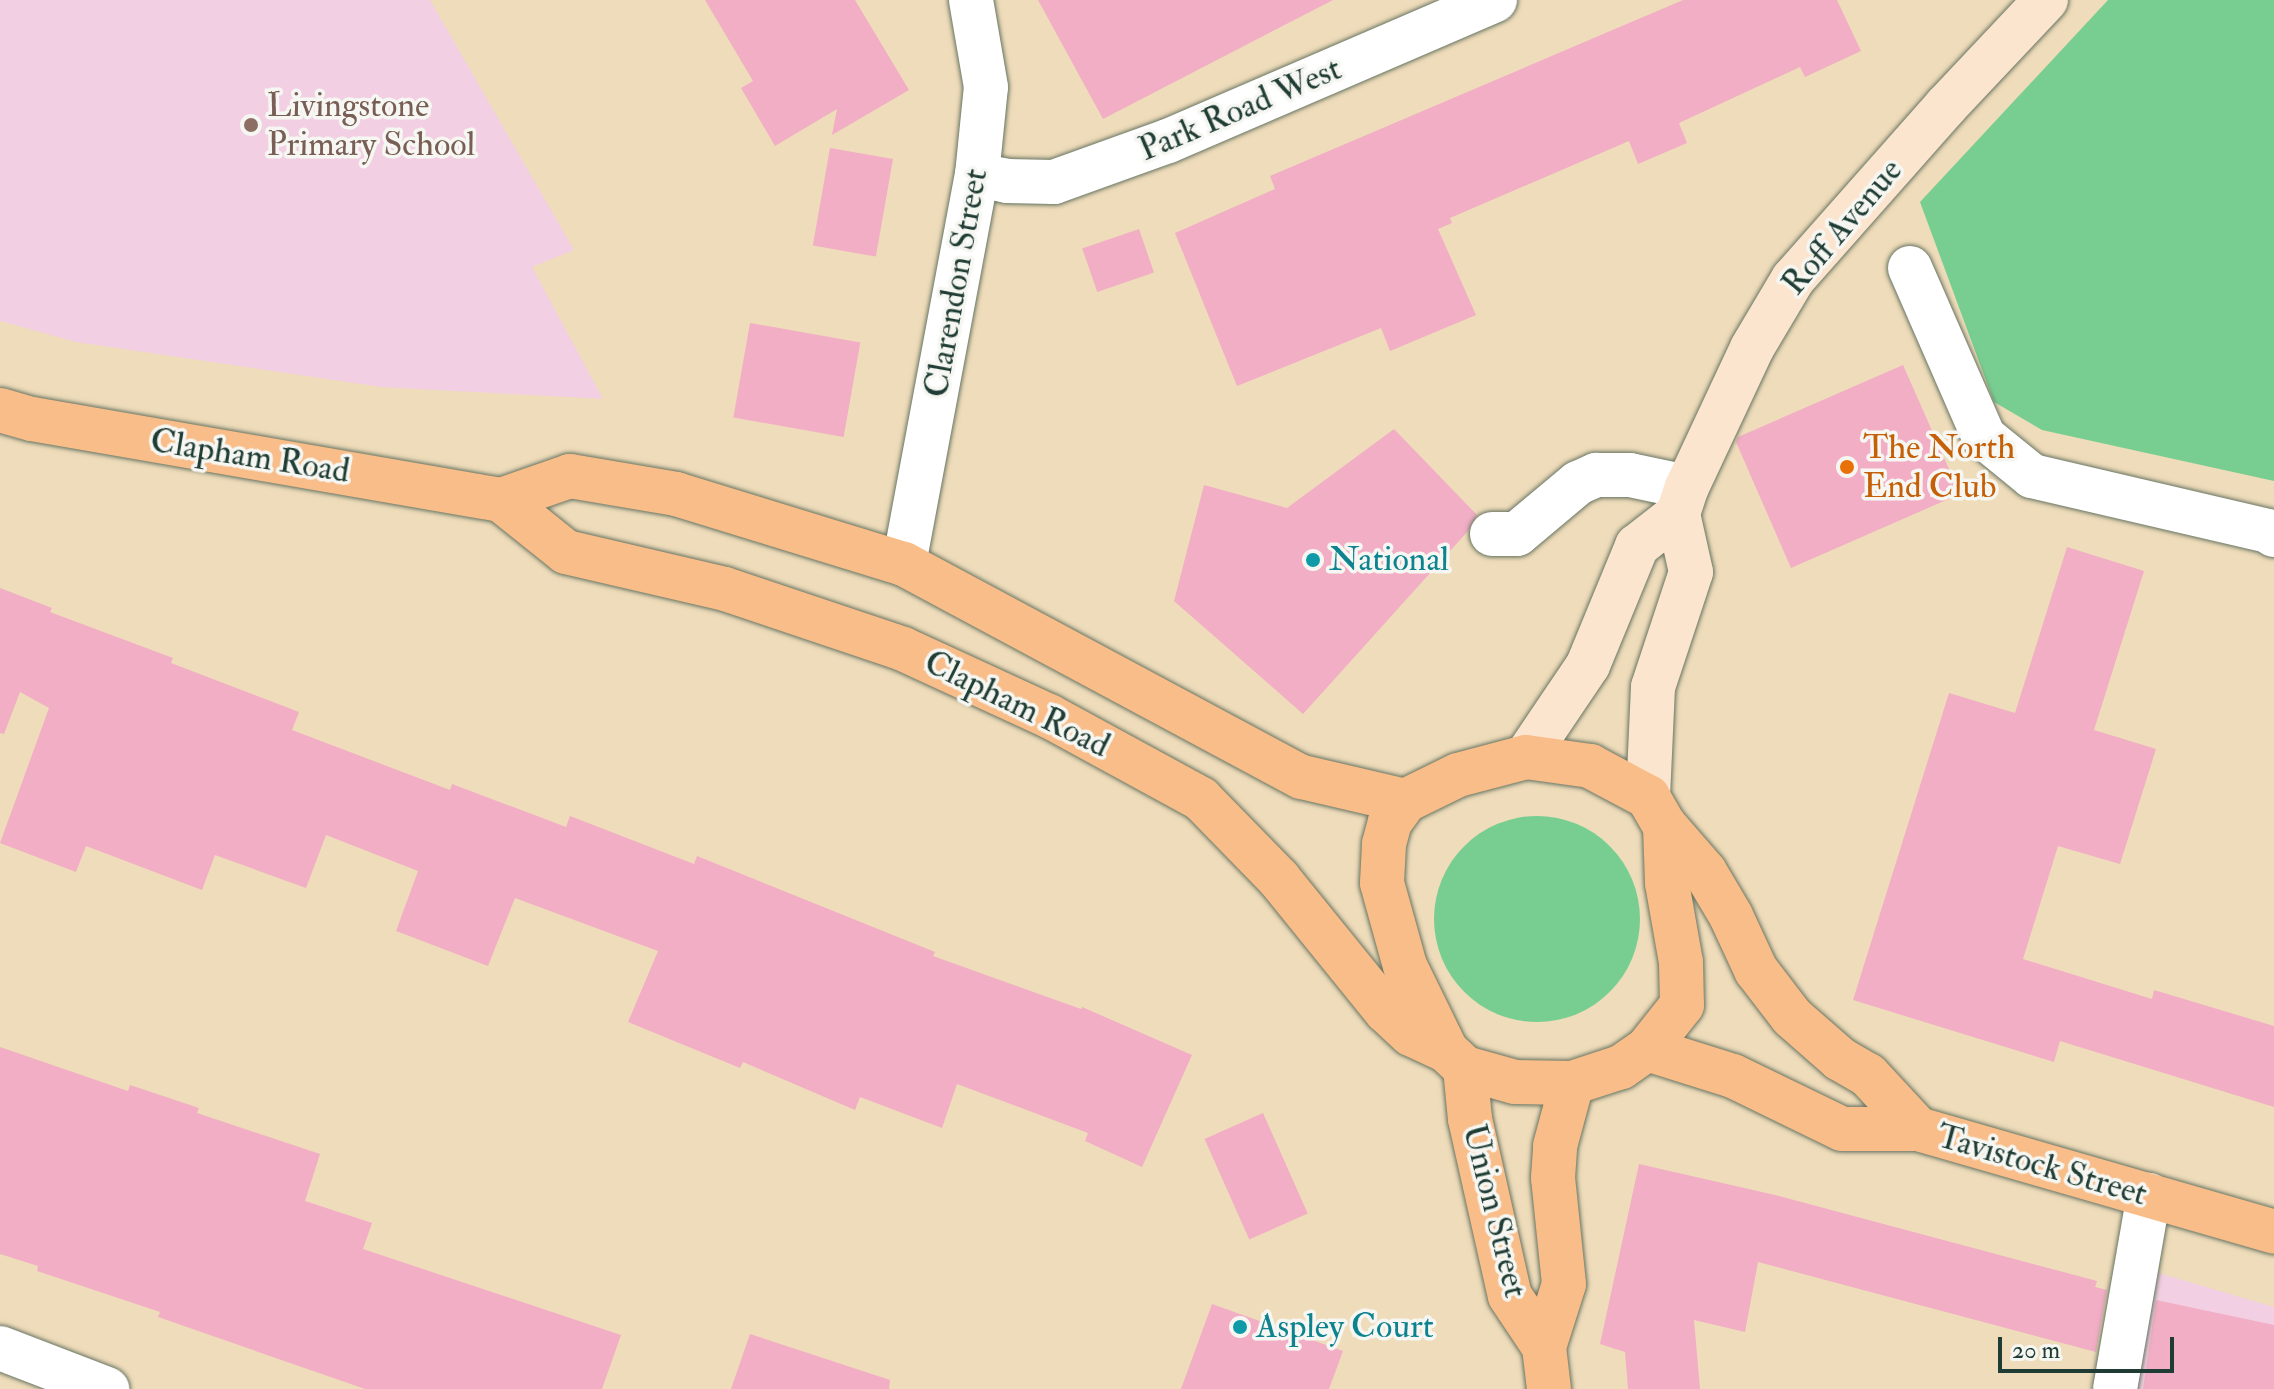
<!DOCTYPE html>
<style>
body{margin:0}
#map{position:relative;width:2274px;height:1389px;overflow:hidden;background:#efdcba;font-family:"IM FELL Double Pica",serif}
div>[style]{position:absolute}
.built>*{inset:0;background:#f2cfe2}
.green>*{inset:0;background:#78ce91}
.round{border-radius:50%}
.building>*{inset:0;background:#f1aec5;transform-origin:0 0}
.roads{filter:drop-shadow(0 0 2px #687563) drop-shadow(0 0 2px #687563)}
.street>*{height:44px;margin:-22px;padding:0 22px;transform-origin:22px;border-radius:22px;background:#fff}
.secondary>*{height:44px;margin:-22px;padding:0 22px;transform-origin:22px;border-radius:22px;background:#fce5cf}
.primary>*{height:44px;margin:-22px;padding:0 22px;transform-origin:22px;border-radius:22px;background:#f8bd88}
.dots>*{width:22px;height:22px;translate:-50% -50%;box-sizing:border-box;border:4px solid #f6f6f2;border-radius:50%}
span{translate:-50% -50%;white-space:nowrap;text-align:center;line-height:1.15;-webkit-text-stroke:7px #f6f6f2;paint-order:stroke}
.education-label{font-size:34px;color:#785e54}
.left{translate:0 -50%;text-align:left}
.street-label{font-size:34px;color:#1f3d34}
.food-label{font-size:34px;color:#c56008}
.culture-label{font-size:34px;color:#0d838f}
.scale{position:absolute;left:1998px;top:1337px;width:176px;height:36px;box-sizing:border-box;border:4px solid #1f3d34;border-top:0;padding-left:10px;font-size:24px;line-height:28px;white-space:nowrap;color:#1f3d34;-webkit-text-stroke:6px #f6f6f2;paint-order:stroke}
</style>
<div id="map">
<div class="built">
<div style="clip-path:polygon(0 0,430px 0,574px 250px,532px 267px,603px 399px,381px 387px,76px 342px,0 321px)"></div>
<div style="clip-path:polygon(2142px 1268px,2274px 1307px,2274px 1389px,2132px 1389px)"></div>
</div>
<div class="green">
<div style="clip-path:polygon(2108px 0,2274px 0,2274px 481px,2042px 430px,1994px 402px,1920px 202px)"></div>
<div class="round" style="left:1434px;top:816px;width:206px;height:206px"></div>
</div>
<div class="building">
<div style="clip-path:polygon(705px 0,855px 0,909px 90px,832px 135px,837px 109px,775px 146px,741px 88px,753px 81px)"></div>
<div style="clip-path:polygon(1038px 0,1333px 0,1103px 119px)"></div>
<div style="clip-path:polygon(1683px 0,1837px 0,1861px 51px,1805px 77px,1800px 67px,1679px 123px,1687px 143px,1638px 164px,1629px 141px,1450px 218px,1452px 223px,1438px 229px,1476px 315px,1390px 351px,1381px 328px,1237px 386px,1175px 233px,1275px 189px,1270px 176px)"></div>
<div style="left:830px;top:148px;width:64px;height:99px;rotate:10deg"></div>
<div style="left:1139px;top:229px;width:46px;height:60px;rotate:71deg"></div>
<div style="left:750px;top:323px;width:112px;height:96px;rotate:10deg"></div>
<div style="clip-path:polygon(1903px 365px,1960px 494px,1791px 568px,1736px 442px,1738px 437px)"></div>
<div style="clip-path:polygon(1394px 429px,1477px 515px,1468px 531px,1303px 714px,1174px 601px,1204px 485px,1287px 508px)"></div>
<div style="clip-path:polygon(2067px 547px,2144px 571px,2094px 730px,2156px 749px,2120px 864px,2058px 846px,2023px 959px,2152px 999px,2154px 990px,2274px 1026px,2274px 1107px,2060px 1041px,2054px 1062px,1853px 1000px,1949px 693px,2015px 713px)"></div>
<div style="clip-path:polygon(0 588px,52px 608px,50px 612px,173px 658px,171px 663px,299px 712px,292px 730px,450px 790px,452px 784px,566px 827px,570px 816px,694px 864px,697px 856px,935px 952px,933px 956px,1081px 1009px,1082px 1007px,1192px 1055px,1142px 1167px,1085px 1141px,1088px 1133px,957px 1084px,942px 1128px,860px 1097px,855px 1110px,743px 1062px,740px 1068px,628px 1022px,658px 951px,515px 898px,488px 966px,396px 931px,418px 871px,326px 835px,306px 888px,215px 855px,202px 890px,86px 846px,76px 872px,0 843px,49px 708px,20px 692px,4px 734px,0 733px)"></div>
<div style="clip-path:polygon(0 1047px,128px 1091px,130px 1085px,199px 1108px,197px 1113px,320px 1154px,305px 1201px,372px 1223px,363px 1249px,621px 1335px,602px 1389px,365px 1389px,158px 1317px,160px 1312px,37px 1271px,38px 1266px,0 1254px)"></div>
<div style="left:1263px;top:1113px;width:110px;height:64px;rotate:66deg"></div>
<div style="clip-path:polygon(1639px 1164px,1775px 1195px,2097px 1281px,2095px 1287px,2107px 1290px,2096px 1352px,1758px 1262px,1745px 1332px,1694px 1320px,1700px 1389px,1628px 1389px,1625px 1352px,1600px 1344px)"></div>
<div style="clip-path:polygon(2156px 1300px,2274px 1325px,2274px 1389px,2143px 1389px)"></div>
<div style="clip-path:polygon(1212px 1304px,1343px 1351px,1329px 1389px,1181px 1389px)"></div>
<div style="clip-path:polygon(750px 1334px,890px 1380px,889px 1389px,731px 1389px)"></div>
</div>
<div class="roads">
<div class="street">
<div style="left:977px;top:175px;width:31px;rotate:11deg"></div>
<div style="left:1007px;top:181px;width:47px;rotate:1.2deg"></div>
<div style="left:1054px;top:182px;width:121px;rotate:-19.8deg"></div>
<div style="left:1168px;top:141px;width:356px;rotate:-23.3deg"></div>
<div style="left:1910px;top:268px;width:184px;rotate:66.4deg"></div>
<div style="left:1984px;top:437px;width:62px;rotate:39.1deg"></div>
<div style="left:2032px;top:476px;width:242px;rotate:13.1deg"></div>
<div style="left:2268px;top:531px;width:7px;rotate:34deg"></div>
<div style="left:1492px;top:534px;width:25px"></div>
<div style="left:1517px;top:534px;width:80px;rotate:-39.9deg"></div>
<div style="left:1578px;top:483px;width:20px;rotate:-24deg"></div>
<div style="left:1596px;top:475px;width:34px"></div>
<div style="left:1630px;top:475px;width:58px;rotate:11.9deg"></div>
<div style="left:904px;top:564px;width:396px;rotate:-79.4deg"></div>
<div style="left:977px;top:175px;width:88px;rotate:-84.2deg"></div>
<div style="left:986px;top:87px;width:88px;rotate:-99.8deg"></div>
<div style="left:0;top:1348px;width:115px;rotate:21deg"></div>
<div style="left:2115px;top:1389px;width:197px;rotate:-80.1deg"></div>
</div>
<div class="secondary">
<div style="left:1526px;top:757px;width:111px;rotate:-56deg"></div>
<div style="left:1588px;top:665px;width:129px;rotate:-67.6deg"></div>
<div style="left:1637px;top:546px;width:52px;rotate:-38deg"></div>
<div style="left:1648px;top:797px;width:110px;rotate:-87.4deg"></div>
<div style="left:1653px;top:687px;width:121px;rotate:-71.7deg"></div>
<div style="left:1691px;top:572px;width:59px;rotate:-102.6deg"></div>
<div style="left:1678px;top:514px;width:28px;rotate:-72deg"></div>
<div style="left:1687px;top:487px;width:153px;rotate:-64.9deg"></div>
<div style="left:1752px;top:348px;width:80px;rotate:-59.3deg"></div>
<div style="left:1793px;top:279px;width:231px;rotate:-48.5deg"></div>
<div style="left:1946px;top:106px;width:146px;rotate:-46.7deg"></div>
</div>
<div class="primary">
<div style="left:0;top:410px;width:33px;rotate:16deg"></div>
<div style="left:32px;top:419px;width:476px;rotate:9.8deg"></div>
<div style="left:501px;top:500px;width:83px;rotate:38.7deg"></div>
<div style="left:566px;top:552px;width:163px;rotate:13.1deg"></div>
<div style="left:725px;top:589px;width:188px;rotate:18.6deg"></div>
<div style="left:903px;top:649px;width:161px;rotate:24.7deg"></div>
<div style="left:1049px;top:716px;width:173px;rotate:28.6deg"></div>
<div style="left:1201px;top:799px;width:112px;rotate:45.7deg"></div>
<div style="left:1279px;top:879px;width:170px;rotate:51deg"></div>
<div style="left:1386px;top:1011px;width:34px;rotate:43deg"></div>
<div style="left:1411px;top:1034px;width:38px;rotate:25deg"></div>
<div style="left:501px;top:500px;width:73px;rotate:-19.2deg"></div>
<div style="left:570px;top:476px;width:108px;rotate:9.6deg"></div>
<div style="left:676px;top:494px;width:239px;rotate:17.1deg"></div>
<div style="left:904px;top:564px;width:451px;rotate:28.2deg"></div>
<div style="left:1302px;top:777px;width:106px;rotate:13.1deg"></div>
<div style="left:1526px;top:757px;width:65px;rotate:8deg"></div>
<div style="left:1590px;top:766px;width:66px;rotate:28.1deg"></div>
<div style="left:1648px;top:797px;width:34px;rotate:60deg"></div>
<div style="left:1665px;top:826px;width:57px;rotate:88deg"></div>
<div style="left:1667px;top:883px;width:80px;rotate:80deg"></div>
<div style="left:1681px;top:962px;width:43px;rotate:88.7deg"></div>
<div style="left:1682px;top:1005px;width:56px;rotate:128.5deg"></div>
<div style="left:1647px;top:1049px;width:32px;rotate:145deg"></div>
<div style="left:1621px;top:1067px;width:52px;rotate:161.9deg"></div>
<div style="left:1572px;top:1083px;width:57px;rotate:-179deg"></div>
<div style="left:1515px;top:1082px;width:52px;rotate:-164.4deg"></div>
<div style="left:1465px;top:1068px;width:26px;rotate:-137deg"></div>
<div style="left:1446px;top:1050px;width:93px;rotate:-116deg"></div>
<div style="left:1405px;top:966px;width:86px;rotate:-105.5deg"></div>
<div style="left:1382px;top:883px;width:39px;rotate:-87deg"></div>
<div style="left:1384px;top:844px;width:23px;rotate:-75deg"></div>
<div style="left:1390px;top:822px;width:26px;rotate:-54deg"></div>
<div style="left:1405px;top:801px;width:59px;rotate:-26.1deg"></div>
<div style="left:1458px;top:775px;width:70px;rotate:-14.8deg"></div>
<div style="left:1665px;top:826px;width:61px;rotate:49deg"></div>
<div style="left:1705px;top:872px;width:51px;rotate:59.4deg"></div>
<div style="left:1731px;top:916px;width:60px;rotate:65.2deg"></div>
<div style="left:1756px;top:970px;width:59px;rotate:52.5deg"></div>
<div style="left:1792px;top:1017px;width:64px;rotate:41.2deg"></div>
<div style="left:1840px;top:1059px;width:32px;rotate:30deg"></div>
<div style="left:1868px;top:1075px;width:74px;rotate:47.2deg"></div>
<div style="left:1918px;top:1129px;width:371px;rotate:16.1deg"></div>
<div style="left:1647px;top:1049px;width:90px;rotate:17.4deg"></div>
<div style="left:1733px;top:1076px;width:121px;rotate:25.9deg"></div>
<div style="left:1842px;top:1129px;width:76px"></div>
<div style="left:1465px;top:1068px;width:51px;rotate:84.4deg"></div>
<div style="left:1470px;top:1119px;width:181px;rotate:77.3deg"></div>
<div style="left:1510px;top:1296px;width:61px;rotate:56.3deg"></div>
<div style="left:1549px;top:1389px;width:42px;rotate:-96.8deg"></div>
<div style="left:1544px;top:1347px;width:66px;rotate:-72.4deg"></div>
<div style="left:1564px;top:1284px;width:107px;rotate:-95.9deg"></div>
<div style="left:1553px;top:1178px;width:32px;rotate:-86deg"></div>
<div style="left:1555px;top:1146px;width:65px;rotate:-74.9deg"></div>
</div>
</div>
<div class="dots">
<div style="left:251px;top:125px;background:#8d6e63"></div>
<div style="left:1847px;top:467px;background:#e8710a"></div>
<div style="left:1313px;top:560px;background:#0f9aa8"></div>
<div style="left:1240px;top:1327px;background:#0f9aa8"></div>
</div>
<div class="education-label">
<span class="left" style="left:267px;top:125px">Livingstone<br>Primary School</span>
</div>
<div class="street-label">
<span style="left:1240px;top:109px;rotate:-23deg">Park Road West</span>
<span style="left:1842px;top:227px;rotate:-50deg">Roff Avenue</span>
<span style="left:956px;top:283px;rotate:-80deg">Clarendon Street</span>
<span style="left:250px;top:456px;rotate:9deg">Clapham Road</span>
<span style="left:1017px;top:704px;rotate:26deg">Clapham Road</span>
<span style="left:2042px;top:1165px;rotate:16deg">Tavistock Street</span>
<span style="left:1495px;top:1211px;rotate:76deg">Union Street</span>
</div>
<div class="food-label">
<span class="left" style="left:1863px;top:467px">The North<br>End Club</span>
</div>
<div class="culture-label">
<span class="left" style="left:1329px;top:560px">National</span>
<span class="left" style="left:1256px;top:1327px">Aspley Court</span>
</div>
<div class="scale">20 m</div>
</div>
